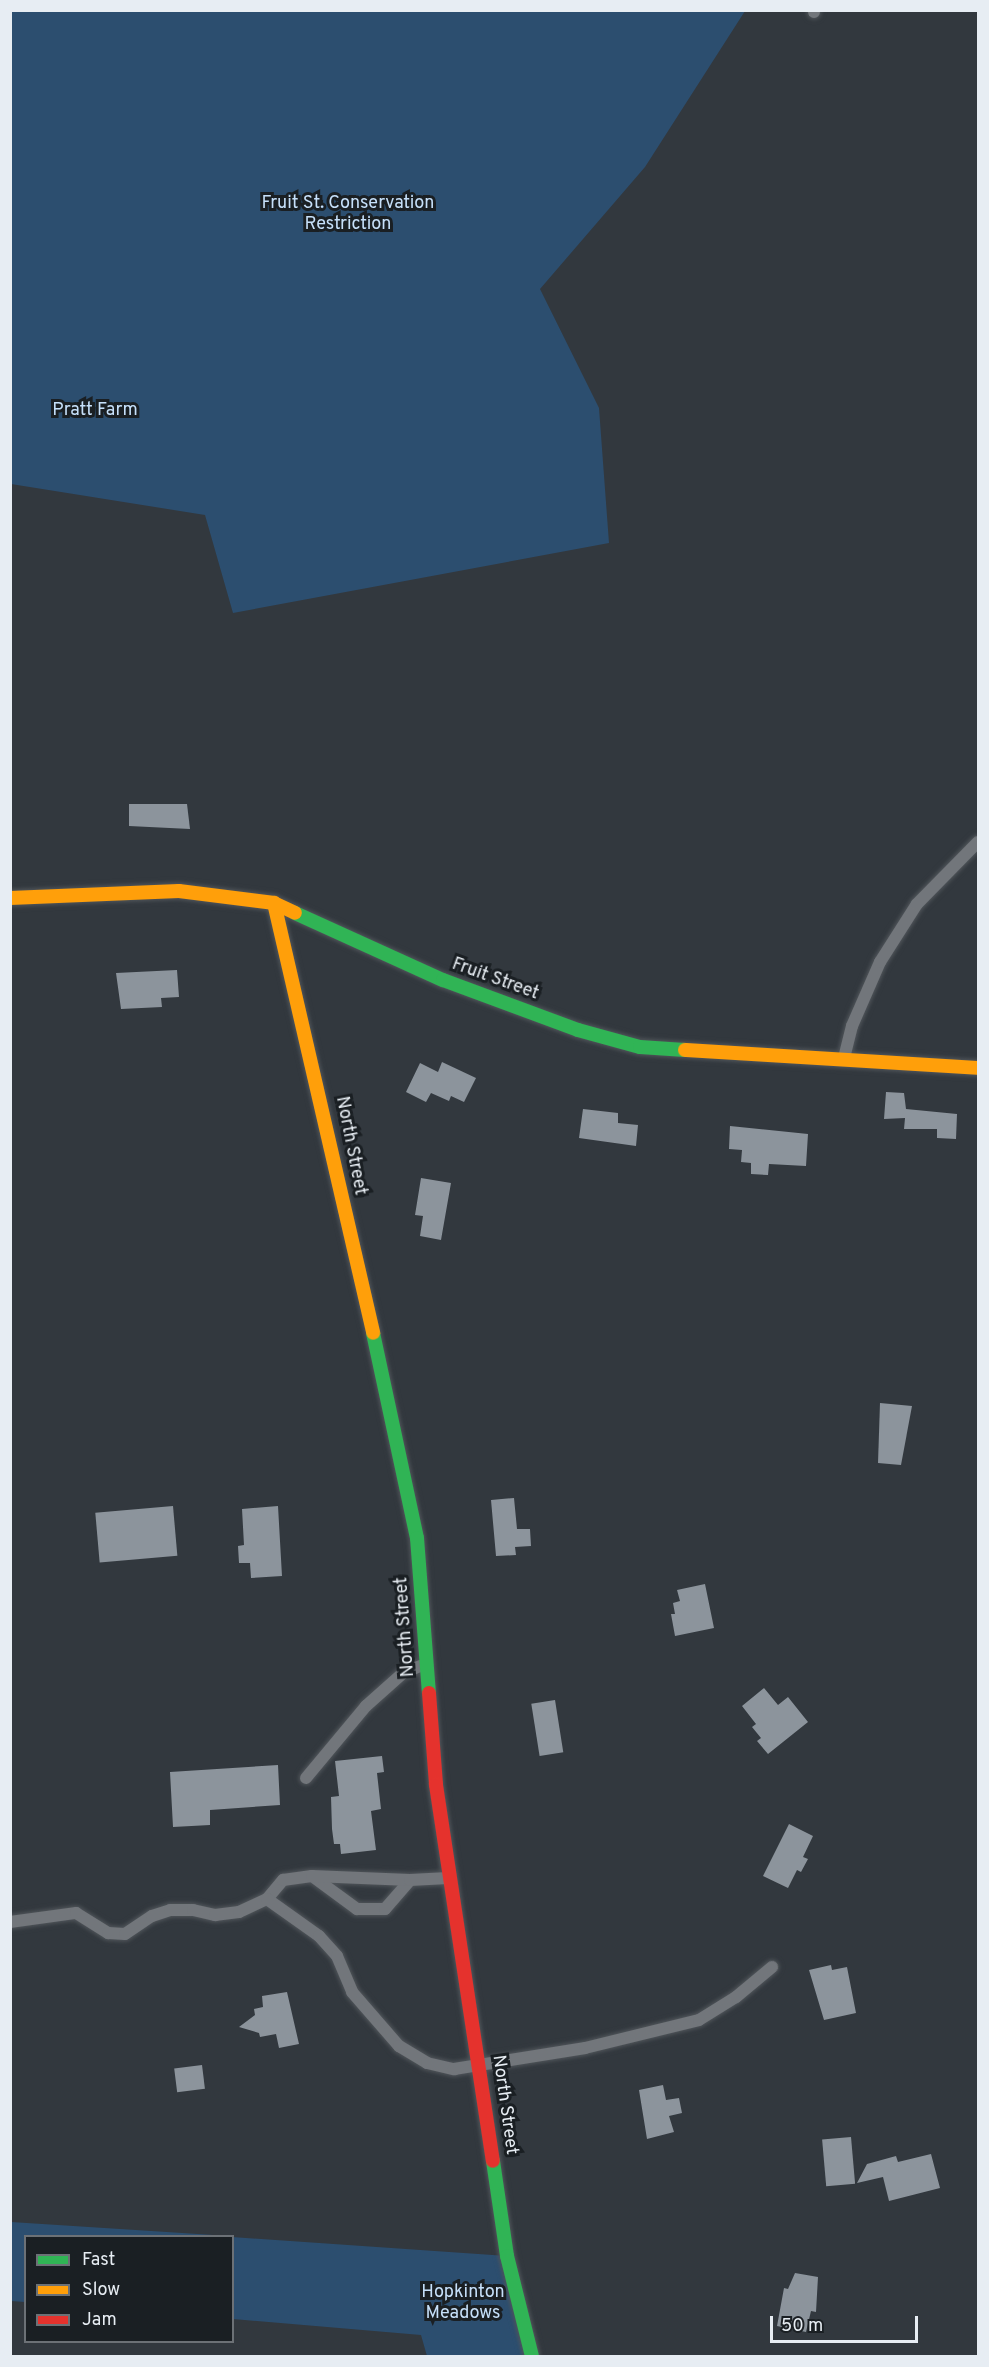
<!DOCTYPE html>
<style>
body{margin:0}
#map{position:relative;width:989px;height:2367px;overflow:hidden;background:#32383e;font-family:Overpass,sans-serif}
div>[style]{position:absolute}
.green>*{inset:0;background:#2c4e6f}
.building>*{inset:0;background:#8c949c;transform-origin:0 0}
.roads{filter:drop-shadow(0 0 2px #50555a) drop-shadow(0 0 2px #50555a)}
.lane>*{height:12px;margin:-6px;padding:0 6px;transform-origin:6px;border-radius:6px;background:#72767b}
.fast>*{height:14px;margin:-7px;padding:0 7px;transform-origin:7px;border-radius:7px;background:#30b455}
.slow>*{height:14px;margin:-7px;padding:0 7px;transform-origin:7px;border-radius:7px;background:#ff9f0a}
.jam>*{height:14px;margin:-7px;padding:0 7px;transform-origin:7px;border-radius:7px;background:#e5322d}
span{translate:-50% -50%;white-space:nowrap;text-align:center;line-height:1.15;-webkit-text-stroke:6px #1a1f23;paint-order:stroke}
.park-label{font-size:18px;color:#c6e0fa}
.street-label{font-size:18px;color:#e7edf3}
.frame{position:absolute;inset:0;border:12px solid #e7edf3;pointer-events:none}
.legend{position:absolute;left:24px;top:2235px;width:210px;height:108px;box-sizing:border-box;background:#1a1f23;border:2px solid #6c7176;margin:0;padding:8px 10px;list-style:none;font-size:18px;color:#e7edf3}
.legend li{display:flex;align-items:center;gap:12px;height:30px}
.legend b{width:30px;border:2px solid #6c7176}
.scale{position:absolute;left:770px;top:2316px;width:148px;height:27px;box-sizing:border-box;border:3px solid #e7edf3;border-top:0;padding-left:8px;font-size:18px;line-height:21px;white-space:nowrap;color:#e7edf3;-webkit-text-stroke:4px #1a1f23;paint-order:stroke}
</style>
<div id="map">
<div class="green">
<div style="clip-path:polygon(10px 11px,745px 11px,645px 167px,540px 289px,599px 408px,609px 543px,233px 613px,205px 515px,11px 484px)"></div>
<div style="clip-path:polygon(10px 2222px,11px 2222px,229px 2236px,26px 2236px,25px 2302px,11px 2301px)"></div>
<div style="clip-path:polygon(232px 2237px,507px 2256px,525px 2356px,427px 2356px,421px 2335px,233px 2319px)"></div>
</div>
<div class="building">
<div style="clip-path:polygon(129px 804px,187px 804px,190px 829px,129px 826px)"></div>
<div style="clip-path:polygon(177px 970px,179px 997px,161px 998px,162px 1007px,121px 1009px,116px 973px)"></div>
<div style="clip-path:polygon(442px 1062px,476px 1078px,464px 1102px,451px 1096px,449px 1101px,431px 1093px,426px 1102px,406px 1092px,420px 1063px,438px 1072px)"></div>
<div style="clip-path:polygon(886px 1092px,904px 1093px,906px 1109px,957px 1114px,956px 1139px,937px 1138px,937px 1129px,904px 1129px,905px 1118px,884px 1119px)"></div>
<div style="clip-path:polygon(583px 1109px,618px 1113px,618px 1123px,638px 1125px,636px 1146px,579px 1138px)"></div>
<div style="clip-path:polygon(730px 1126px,808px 1134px,806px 1166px,769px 1164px,768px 1175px,751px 1174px,751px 1163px,741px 1162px,742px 1150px,729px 1149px)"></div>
<div style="clip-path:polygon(421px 1178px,451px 1183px,441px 1240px,420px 1236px,423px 1216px,415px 1215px)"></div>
<div style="clip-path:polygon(880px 1403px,912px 1406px,901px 1465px,878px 1463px)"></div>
<div style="clip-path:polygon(514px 1498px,517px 1529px,530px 1529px,531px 1546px,515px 1547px,516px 1555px,496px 1556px,491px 1500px)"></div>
<div style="left:173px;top:1506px;width:50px;height:78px;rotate:85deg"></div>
<div style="clip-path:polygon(278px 1506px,282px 1576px,251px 1578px,250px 1563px,239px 1563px,238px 1546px,244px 1545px,242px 1509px)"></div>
<div style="clip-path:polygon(705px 1584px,714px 1628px,675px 1636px,671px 1614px,675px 1614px,673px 1603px,680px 1601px,677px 1590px)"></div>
<div style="clip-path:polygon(764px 1688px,778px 1705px,788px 1697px,808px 1722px,768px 1754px,757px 1741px,761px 1738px,752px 1727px,756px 1724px,742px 1706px)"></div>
<div style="left:555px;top:1700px;width:53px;height:24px;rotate:81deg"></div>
<div style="clip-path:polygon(382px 1756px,384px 1772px,377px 1773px,381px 1809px,371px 1811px,376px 1850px,341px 1854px,340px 1844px,334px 1844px,332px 1829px,331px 1797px,339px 1796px,335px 1761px)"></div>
<div style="clip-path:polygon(278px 1765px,280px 1805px,210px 1810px,210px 1825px,173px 1827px,170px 1772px)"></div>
<div style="clip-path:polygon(789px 1824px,813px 1836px,803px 1857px,808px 1859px,801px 1872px,797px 1870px,788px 1888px,763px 1876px)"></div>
<div style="clip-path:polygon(831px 1965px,832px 1970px,847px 1967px,856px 2013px,824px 2020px,809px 1970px)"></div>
<div style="clip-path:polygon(287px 1992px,299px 2044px,279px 2048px,276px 2034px,260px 2037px,259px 2033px,239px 2027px,255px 2015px,254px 2009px,263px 2007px,262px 1996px)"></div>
<div style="left:202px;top:2065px;width:24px;height:28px;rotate:83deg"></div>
<div style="clip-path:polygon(663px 2085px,666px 2100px,679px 2098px,682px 2113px,669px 2116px,674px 2132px,647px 2139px,639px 2090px)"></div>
<div style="left:851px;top:2137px;width:47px;height:29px;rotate:85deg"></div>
<div style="clip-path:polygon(931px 2154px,940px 2188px,889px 2201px,883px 2177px,857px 2183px,867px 2164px,896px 2156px,898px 2162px)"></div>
<div style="clip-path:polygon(795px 2273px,818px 2277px,816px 2312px,811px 2311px,806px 2332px,777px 2326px,784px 2288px,788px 2289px)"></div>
</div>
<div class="roads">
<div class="lane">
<div style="left:814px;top:10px;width:2px;rotate:90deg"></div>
<div style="left:844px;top:1058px;width:33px;rotate:-76deg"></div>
<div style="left:852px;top:1026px;width:70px;rotate:-66.4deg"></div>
<div style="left:880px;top:962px;width:69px;rotate:-57.5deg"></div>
<div style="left:917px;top:904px;width:87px;rotate:-45.5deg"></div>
<div style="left:306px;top:1778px;width:94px;rotate:-50.2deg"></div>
<div style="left:366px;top:1706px;width:50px;rotate:-41.7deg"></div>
<div style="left:403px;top:1673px;width:24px;rotate:-22deg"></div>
<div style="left:312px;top:1876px;width:56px;rotate:36.3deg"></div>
<div style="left:357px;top:1909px;width:28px"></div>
<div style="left:385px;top:1909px;width:38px;rotate:-49deg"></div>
<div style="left:267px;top:1899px;width:25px;rotate:-50deg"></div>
<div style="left:283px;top:1880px;width:29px;rotate:-8deg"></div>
<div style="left:312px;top:1876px;width:98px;rotate:2.3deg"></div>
<div style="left:410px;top:1880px;width:38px;rotate:-3deg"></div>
<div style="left:10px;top:1922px;width:67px;rotate:-7.8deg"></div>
<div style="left:76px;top:1913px;width:38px;rotate:32deg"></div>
<div style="left:108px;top:1933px;width:17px;rotate:3deg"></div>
<div style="left:125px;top:1934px;width:32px;rotate:-34deg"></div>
<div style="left:152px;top:1916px;width:19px;rotate:-18deg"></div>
<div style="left:170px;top:1910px;width:23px"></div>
<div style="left:193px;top:1910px;width:23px;rotate:13deg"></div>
<div style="left:215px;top:1915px;width:24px;rotate:-7deg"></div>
<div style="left:239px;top:1912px;width:31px;rotate:-25deg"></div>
<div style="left:267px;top:1899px;width:64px;rotate:35.4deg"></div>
<div style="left:319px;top:1936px;width:27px;rotate:48deg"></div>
<div style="left:337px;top:1956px;width:39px;rotate:67deg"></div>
<div style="left:352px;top:1992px;width:72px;rotate:49deg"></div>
<div style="left:399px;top:2046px;width:33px;rotate:31deg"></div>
<div style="left:427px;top:2063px;width:28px;rotate:13deg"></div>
<div style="left:454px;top:2069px;width:133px;rotate:-9.1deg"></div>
<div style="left:585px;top:2048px;width:117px;rotate:-13.8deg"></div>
<div style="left:699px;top:2020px;width:44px;rotate:-31.9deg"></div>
<div style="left:736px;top:1997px;width:47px;rotate:-39.8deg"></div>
</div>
<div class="fast">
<div style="left:295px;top:913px;width:162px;rotate:24.4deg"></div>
<div style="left:443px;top:980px;width:144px;rotate:20.3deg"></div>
<div style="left:578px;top:1030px;width:64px;rotate:15.3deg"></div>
<div style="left:640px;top:1047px;width:45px;rotate:3.8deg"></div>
<div style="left:373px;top:1333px;width:210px;rotate:77.9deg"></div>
<div style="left:417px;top:1538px;width:155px;rotate:85.6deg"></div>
<div style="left:493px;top:2161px;width:96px;rotate:81.6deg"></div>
<div style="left:507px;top:2256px;width:103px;rotate:76deg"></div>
</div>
<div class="slow">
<div style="left:10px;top:898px;width:169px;rotate:-2.4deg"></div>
<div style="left:179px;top:891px;width:96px;rotate:7.2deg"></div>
<div style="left:274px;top:903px;width:23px;rotate:25deg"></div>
<div style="left:274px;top:903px;width:441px;rotate:77deg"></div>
<div style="left:685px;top:1050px;width:294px;rotate:3.5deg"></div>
</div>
<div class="jam">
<div style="left:429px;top:1693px;width:92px;rotate:85.6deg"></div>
<div style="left:436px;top:1785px;width:380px;rotate:81.4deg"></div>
</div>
</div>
<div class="park-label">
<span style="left:348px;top:215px">Fruit St. Conservation<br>Restriction</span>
<span style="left:95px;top:411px">Pratt Farm</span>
<span style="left:463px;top:2304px">Hopkinton<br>Meadows</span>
</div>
<div class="street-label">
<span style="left:495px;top:980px;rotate:20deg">Fruit Street</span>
<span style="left:350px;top:1146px;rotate:79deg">North Street</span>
<span style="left:406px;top:1627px;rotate:-94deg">North Street</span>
<span style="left:504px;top:2105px;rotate:82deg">North Street</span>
</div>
<div class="frame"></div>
<ul class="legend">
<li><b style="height:8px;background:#30b455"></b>Fast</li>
<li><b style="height:8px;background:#ff9f0a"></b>Slow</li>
<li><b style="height:8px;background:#e5322d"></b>Jam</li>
</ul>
<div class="scale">50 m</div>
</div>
